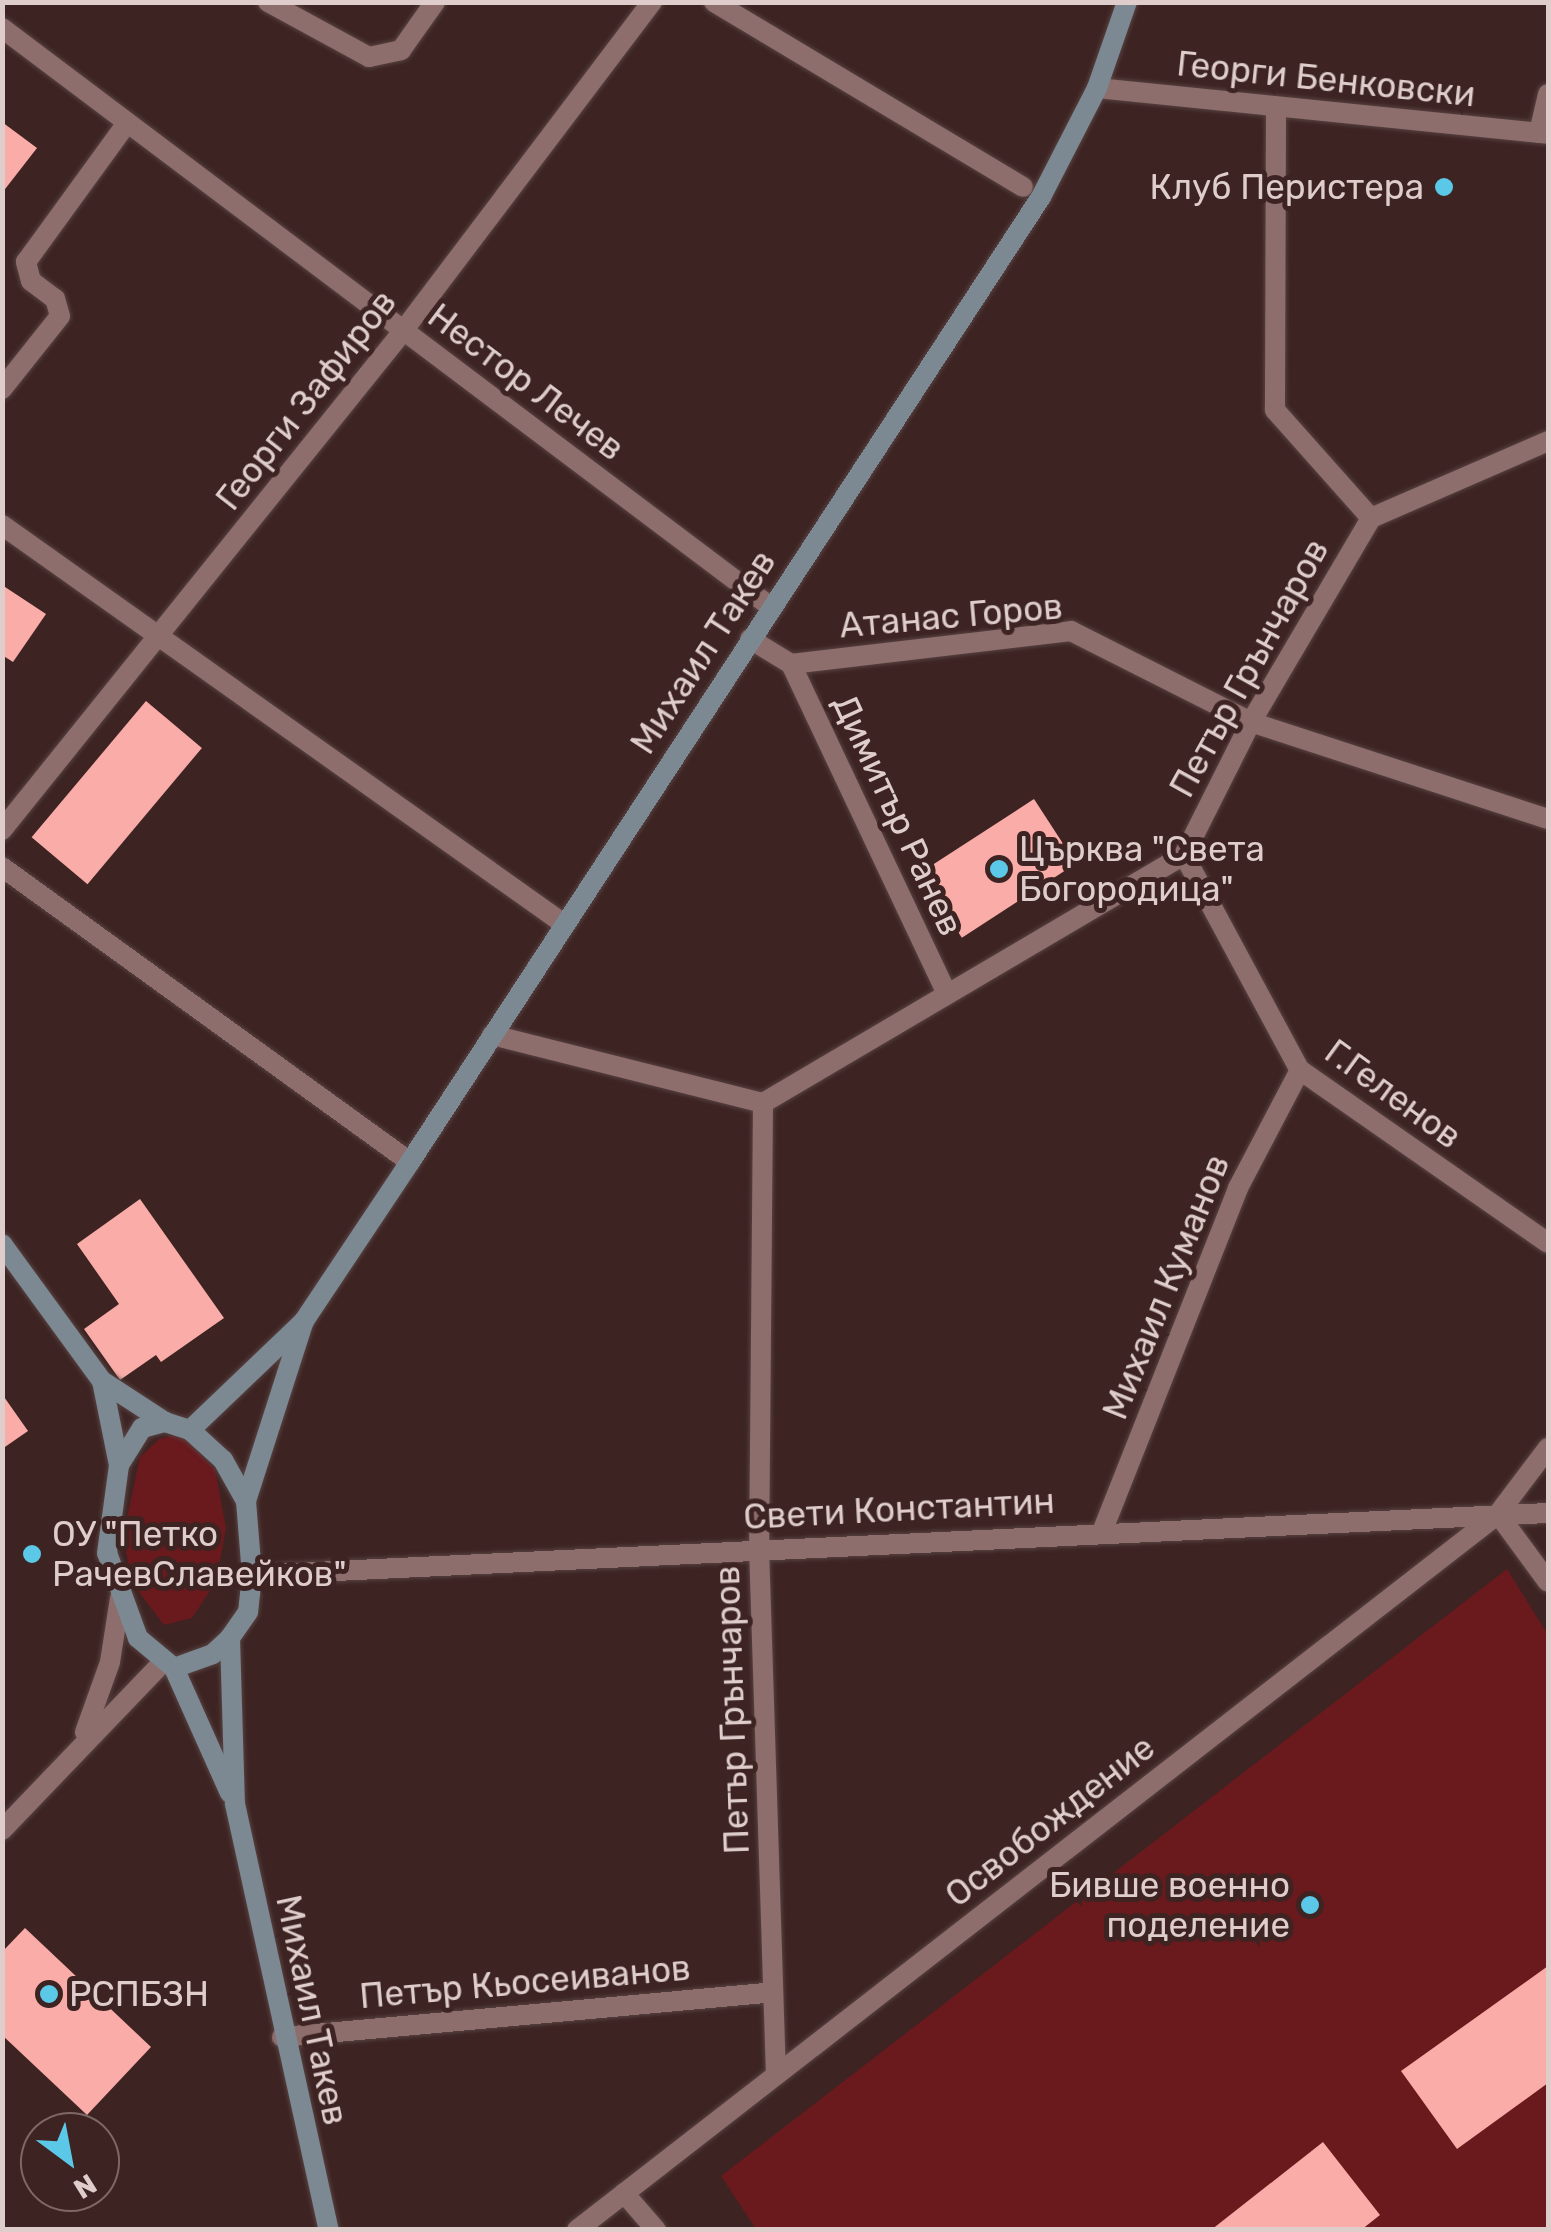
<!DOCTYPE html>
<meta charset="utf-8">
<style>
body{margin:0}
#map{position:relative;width:1551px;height:2232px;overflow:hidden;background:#3d2423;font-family:Rubik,sans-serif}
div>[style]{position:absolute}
.green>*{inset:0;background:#6a191d}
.building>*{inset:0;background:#faada8;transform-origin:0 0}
.roads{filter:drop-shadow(0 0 2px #574241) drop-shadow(0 0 2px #574241)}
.street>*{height:20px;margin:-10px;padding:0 10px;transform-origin:10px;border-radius:10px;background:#8d6e6c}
.secondary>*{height:20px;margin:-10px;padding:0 10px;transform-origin:10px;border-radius:10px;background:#7c8992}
.dots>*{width:28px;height:28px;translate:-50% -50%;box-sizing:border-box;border:5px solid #3d2423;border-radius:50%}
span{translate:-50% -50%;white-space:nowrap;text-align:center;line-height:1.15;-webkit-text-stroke:10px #3d2423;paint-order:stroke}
.street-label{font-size:35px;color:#decdcb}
.poi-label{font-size:35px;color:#decdcb}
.right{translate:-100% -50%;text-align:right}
.left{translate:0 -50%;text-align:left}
.frame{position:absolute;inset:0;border:5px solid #decdcb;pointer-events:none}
.north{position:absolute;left:20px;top:2112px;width:100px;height:100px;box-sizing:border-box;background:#3d2423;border:2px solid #7d6866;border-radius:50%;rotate:148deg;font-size:28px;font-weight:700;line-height:40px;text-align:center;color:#decdcb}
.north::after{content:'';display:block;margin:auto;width:35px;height:45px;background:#5bc8e7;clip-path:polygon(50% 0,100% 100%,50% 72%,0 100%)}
</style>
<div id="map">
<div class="green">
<div style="clip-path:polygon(180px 1433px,215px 1469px,226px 1528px,216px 1582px,192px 1618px,164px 1625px,132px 1583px,123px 1535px,140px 1457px,159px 1439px)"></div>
<div style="clip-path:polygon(1507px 1569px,1548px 1635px,1548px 2229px,756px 2229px,721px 2176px)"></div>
</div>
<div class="building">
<div style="clip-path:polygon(2px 122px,37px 148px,2px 193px)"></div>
<div style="clip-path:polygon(2px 585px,46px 614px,13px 662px,2px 655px)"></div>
<div style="left:146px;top:701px;width:73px;height:178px;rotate:40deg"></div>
<div style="left:1034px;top:799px;width:77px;height:136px;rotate:57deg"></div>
<div style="clip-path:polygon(140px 1199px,224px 1318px,161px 1362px,156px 1355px,120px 1380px,84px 1329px,119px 1304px,77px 1244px)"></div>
<div style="clip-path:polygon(2px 1394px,28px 1431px,2px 1449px)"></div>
<div style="clip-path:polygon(25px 1928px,151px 2047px,87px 2115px,2px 2035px,2px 1952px)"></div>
<div style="clip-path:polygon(1548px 1966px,1548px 2083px,1457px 2149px,1401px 2071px)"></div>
<div style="clip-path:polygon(1323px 2142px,1380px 2215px,1361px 2230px,1211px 2230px)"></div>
</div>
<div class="roads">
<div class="street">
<div style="left:268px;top:2px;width:115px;rotate:28.6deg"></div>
<div style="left:369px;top:57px;width:33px;rotate:-12deg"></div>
<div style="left:401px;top:50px;width:59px;rotate:-54.7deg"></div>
<div style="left:714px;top:2px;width:360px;rotate:30.9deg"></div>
<div style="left:2px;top:28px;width:963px;rotate:36.98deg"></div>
<div style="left:1097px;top:88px;width:453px;rotate:5.8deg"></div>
<div style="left:1276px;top:108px;width:302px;rotate:90.2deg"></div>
<div style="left:1275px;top:410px;width:144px;rotate:48.4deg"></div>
<div style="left:1539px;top:133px;width:40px;rotate:-77deg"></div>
<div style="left:2px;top:389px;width:93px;rotate:-51.5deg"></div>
<div style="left:60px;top:316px;width:18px;rotate:-106deg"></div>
<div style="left:55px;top:299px;width:30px;rotate:-143deg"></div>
<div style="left:31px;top:281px;width:20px;rotate:-105deg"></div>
<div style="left:26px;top:262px;width:172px;rotate:-54deg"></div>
<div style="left:2px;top:525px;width:689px;rotate:35.37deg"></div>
<div style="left:750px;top:639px;width:48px;rotate:31.4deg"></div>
<div style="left:791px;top:664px;width:282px;rotate:-6.7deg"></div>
<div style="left:1071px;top:631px;width:202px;rotate:26.8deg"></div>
<div style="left:1251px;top:722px;width:312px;rotate:18.1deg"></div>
<div style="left:791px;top:664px;width:365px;rotate:64.7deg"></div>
<div style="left:2px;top:830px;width:640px;rotate:-51.21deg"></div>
<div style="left:403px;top:331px;width:413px;rotate:-52.9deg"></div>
<div style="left:1184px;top:855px;width:244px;rotate:61.7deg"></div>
<div style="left:1300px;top:1070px;width:302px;rotate:34.9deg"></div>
<div style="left:2px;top:867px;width:503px;rotate:35.87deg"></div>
<div style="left:492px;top:1035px;width:279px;rotate:14.1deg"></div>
<div style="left:763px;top:1103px;width:444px;rotate:90.5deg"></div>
<div style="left:759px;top:1547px;width:528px;rotate:88.16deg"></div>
<div style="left:763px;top:1103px;width:489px;rotate:-30.5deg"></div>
<div style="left:1184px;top:855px;width:149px;rotate:-63.3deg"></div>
<div style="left:1251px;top:722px;width:237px;rotate:-59.5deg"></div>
<div style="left:1371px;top:518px;width:193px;rotate:-23.5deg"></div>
<div style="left:1498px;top:1514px;width:84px;rotate:53.7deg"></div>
<div style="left:1102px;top:1532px;width:370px;rotate:-68.4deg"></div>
<div style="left:1238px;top:1188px;width:133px;rotate:-62.3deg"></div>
<div style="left:252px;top:1575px;width:1297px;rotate:-2.74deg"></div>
<div style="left:85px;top:1732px;width:74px;rotate:-70.3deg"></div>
<div style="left:110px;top:1662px;width:65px;rotate:-81.1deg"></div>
<div style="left:2px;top:1830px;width:231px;rotate:-46.2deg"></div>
<div style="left:282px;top:2037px;width:493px;rotate:-5.2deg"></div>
<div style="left:624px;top:2193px;width:49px;rotate:49.1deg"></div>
<div style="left:577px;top:2230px;width:1167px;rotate:-37.86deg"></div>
<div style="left:1498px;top:1514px;width:83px;rotate:-52.9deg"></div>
</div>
<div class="secondary">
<div style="left:2px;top:1244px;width:170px;rotate:53.9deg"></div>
<div style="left:102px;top:1381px;width:75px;rotate:33.1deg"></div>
<div style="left:102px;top:1381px;width:86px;rotate:78.6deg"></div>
<div style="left:165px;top:1422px;width:26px;rotate:18deg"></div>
<div style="left:190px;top:1430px;width:45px;rotate:42.3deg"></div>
<div style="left:223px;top:1460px;width:47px;rotate:60.7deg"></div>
<div style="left:246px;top:1501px;width:74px;rotate:85.4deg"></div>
<div style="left:252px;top:1575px;width:37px;rotate:96deg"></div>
<div style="left:248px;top:1612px;width:32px;rotate:125deg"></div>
<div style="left:230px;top:1638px;width:23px;rotate:137deg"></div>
<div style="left:213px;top:1654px;width:41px;rotate:160.3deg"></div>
<div style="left:174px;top:1668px;width:47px;rotate:-140.2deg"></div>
<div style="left:138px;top:1638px;width:90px;rotate:-110deg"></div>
<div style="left:107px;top:1553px;width:89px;rotate:-82.2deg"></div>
<div style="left:119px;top:1465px;width:44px;rotate:-58.1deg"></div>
<div style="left:142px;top:1428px;width:24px;rotate:-15deg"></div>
<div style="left:190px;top:1430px;width:158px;rotate:-43.7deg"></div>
<div style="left:304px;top:1321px;width:191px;rotate:-56.3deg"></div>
<div style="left:410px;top:1162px;width:1153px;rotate:-56.82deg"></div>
<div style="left:1041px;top:197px;width:123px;rotate:-62.8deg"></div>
<div style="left:1097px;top:88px;width:91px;rotate:-70.8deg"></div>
<div style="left:246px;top:1501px;width:187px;rotate:-72.2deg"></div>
<div style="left:230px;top:1638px;width:166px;rotate:88.3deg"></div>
<div style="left:235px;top:1804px;width:436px;rotate:77.6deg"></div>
<div style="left:174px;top:1668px;width:137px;rotate:65.9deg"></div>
</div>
</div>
<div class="dots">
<div style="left:1444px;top:187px;background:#5bc8e7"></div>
<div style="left:999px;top:869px;background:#5bc8e7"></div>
<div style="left:32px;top:1554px;background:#5bc8e7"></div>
<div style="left:1310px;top:1905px;background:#5bc8e7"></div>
<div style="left:49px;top:1994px;background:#5bc8e7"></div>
</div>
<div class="street-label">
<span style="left:1326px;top:79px;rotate:6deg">Георги Бенковски</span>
<span style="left:526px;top:382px;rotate:37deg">Нестор Лечев</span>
<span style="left:306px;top:400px;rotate:-52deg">Георги Зафиров</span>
<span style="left:951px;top:616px;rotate:-5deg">Атанас Горов</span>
<span style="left:703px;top:652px;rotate:-57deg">Михаил Такев</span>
<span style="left:1249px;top:668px;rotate:-61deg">Петър Грънчаров</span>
<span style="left:898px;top:815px;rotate:65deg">Димитър Ранев</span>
<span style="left:1393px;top:1094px;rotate:36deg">Г.Геленов</span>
<span style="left:1166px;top:1287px;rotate:-68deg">Михаил Куманов</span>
<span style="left:899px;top:1509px;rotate:-3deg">Свети Константин</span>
<span style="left:732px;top:1710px;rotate:-92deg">Петър Грънчаров</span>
<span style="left:1050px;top:1821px;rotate:-38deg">Освобождение</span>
<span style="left:525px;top:1982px;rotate:-5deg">Петър Кьосеиванов</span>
<span style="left:312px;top:2010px;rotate:78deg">Михаил Такев</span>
</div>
<div class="poi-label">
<span class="right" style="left:1424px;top:187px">Клуб Перистера</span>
<span class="left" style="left:1019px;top:869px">Църква "Света<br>Богородица"</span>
<span class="left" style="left:52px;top:1554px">ОУ "Петко<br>РачевСлавейков"</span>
<span class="right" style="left:1290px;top:1905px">Бивше военно<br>поделение</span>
<span class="left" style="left:69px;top:1994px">РСПБЗН</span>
</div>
<div class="frame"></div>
<div class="north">N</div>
</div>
